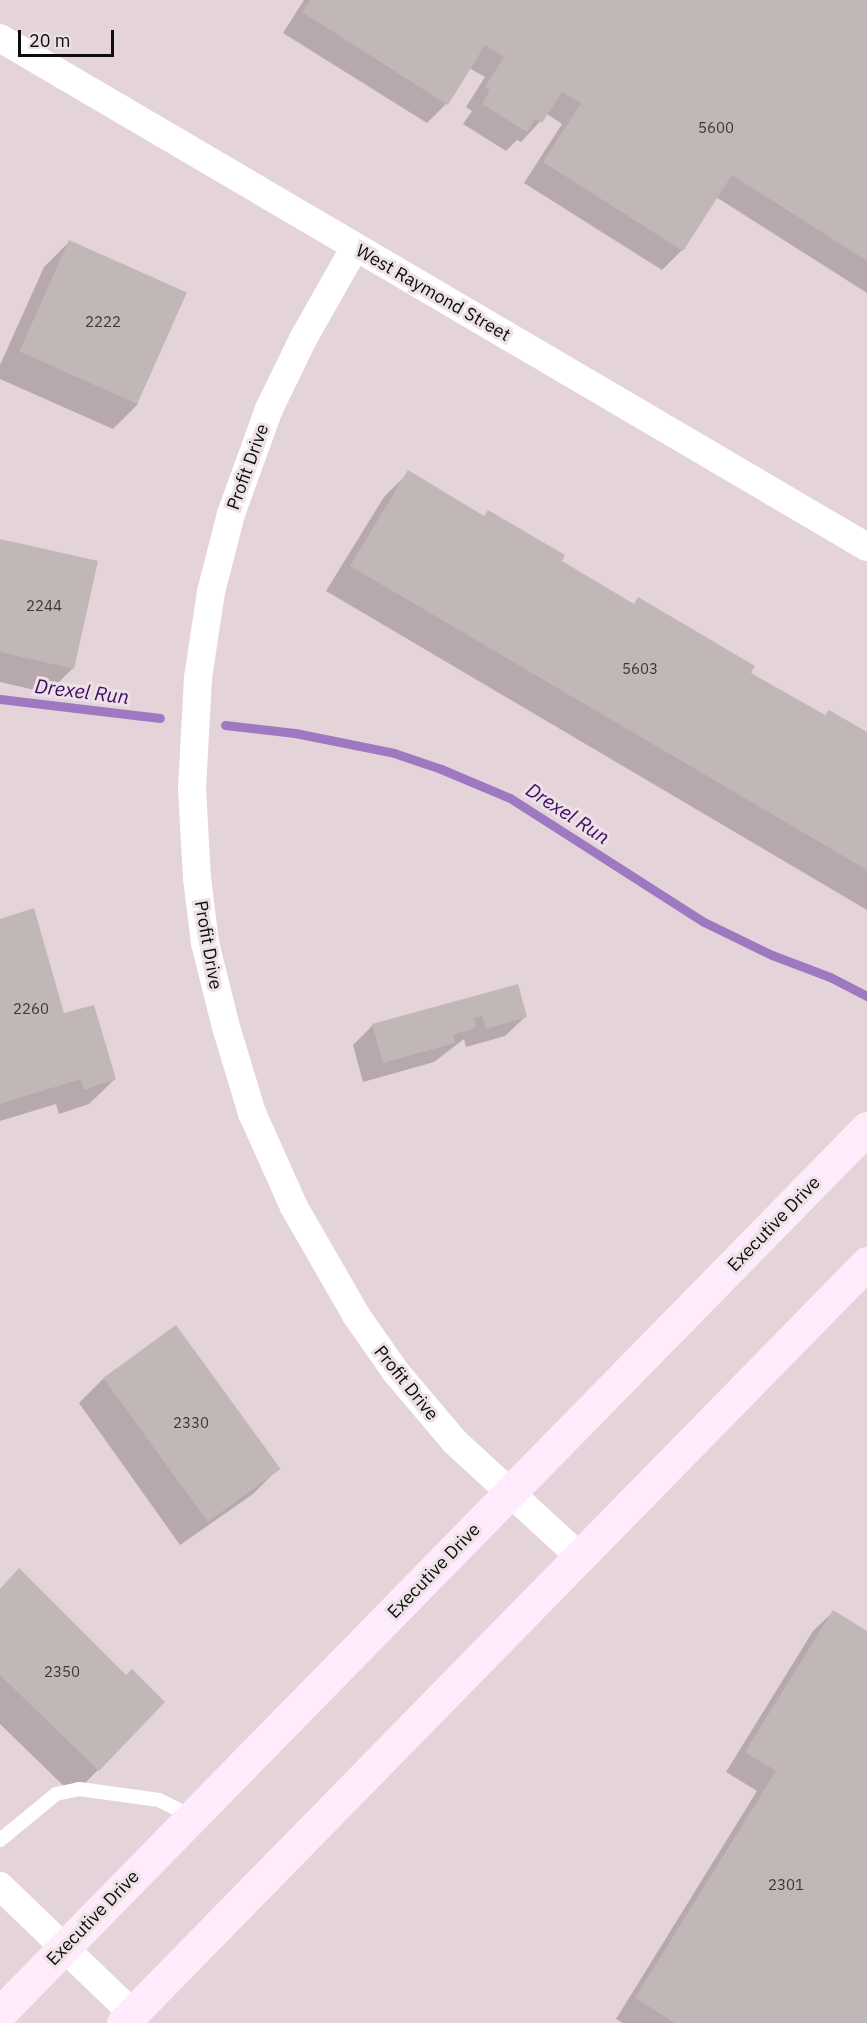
<!DOCTYPE html>
<style>
body{margin:0}
#map{position:relative;width:867px;height:2023px;overflow:hidden;background:#ece2e6;font-family:"IBM Plex Sans",sans-serif}
div>[style]{position:absolute}
.built>*{inset:0;background:#e5d3da;transform-origin:0 0}
.shadow>*{inset:0;background:#0003}
.stream>*{height:9px;margin:-4.5px;padding:0 4.5px;transform-origin:4.5px;border-radius:4.5px;background:#9e78c0}
.building>*{inset:0;background:#c1b7b7;transform-origin:0 0}
.lane>*{height:14px;margin:-7px;padding:0 7px;transform-origin:7px;border-radius:7px;background:#fff}
.street>*{height:28px;margin:-14px;padding:0 14px;transform-origin:14px;border-radius:14px;background:#fff}
.secondary>*{height:33px;margin:-16.5px;padding:0 16.5px;transform-origin:16.5px;border-radius:16.5px;background:#feecfc}
span{translate:-50% -50%;white-space:nowrap;text-align:center;line-height:1.15;-webkit-text-stroke:6px #ece2e6;paint-order:stroke}
.number-label{font-size:15px;color:#3c3738}
.number-label span{-webkit-text-stroke-width:0}
.street-label{font-size:18px;color:#0f0c0d}
.water-label{font-size:20px;color:#420b65;font-style:italic}
.scale{position:absolute;left:18px;top:30px;width:96px;height:27px;box-sizing:border-box;border:3px solid #0f0c0d;border-top:0;padding-left:8px;font-size:18px;line-height:21px;white-space:nowrap;color:#0f0c0d;-webkit-text-stroke:4px #ece2e6;paint-order:stroke}
</style>
<div id="map">
<div class="built">
<div style="left:0;top:0;width:867px;height:2023px"></div>
</div>
<div class="shadow">
<div style="clip-path:polygon(304px 0,867px 0,867px 293px,716px 197px,682px 250px,662px 270px,524px 183px,562px 124px,547px 114px,521px 142px,517px 140px,506px 151px,463px 124px,472px 111px,466px 107px,485px 77px,469px 68px,446px 104px,427px 123px,283px 33px)"></div>
<div style="clip-path:polygon(69px 242px,138px 404px,113px 429px,0 379px,0 365px,44px 267px)"></div>
<div style="clip-path:polygon(409px 472px,483px 517px,488px 512px,560px 562px,633px 605px,638px 599px,750px 673px,824px 716px,867px 733px,867px 910px,326px 591px,384px 497px)"></div>
<div style="clip-path:polygon(0 540px,73px 668px,48px 693px,0 682px)"></div>
<div style="clip-path:polygon(0 920px,63px 1015px,115px 1079px,89px 1104px,59px 1114px,56px 1104px,0 1121px)"></div>
<div style="clip-path:polygon(517px 985px,525px 1017px,505px 1036px,466px 1047px,464px 1039px,434px 1062px,363px 1082px,353px 1045px,373px 1025px)"></div>
<div style="clip-path:polygon(104px 1378px,278px 1469px,253px 1494px,180px 1545px,79px 1403px)"></div>
<div style="clip-path:polygon(0 1590px,98px 1770px,73px 1795px,0 1724px)"></div>
<div style="clip-path:polygon(833px 1612px,867px 1633px,867px 2023px,623px 2023px,616px 2019px,757px 1791px,726px 1772px,813px 1631px)"></div>
</div>
<div class="stream">
<div style="left:0;top:699px;width:161px;rotate:6.8deg"></div>
<div style="left:225px;top:725px;width:70px;rotate:6.5deg"></div>
<div style="left:295px;top:733px;width:101px;rotate:11.4deg"></div>
<div style="left:394px;top:753px;width:50px;rotate:18.8deg"></div>
<div style="left:441px;top:769px;width:75px;rotate:22.8deg"></div>
<div style="left:510px;top:798px;width:230px;rotate:32.6deg"></div>
<div style="left:704px;top:922px;width:76px;rotate:25.9deg"></div>
<div style="left:772px;top:955px;width:62px;rotate:20.8deg"></div>
<div style="left:830px;top:977px;width:42px;rotate:27.2deg"></div>
</div>
<div class="building">
<div style="clip-path:polygon(310px 0,867px 0,867px 261px,732px 175px,683px 251px,543px 162px,581px 103px,562px 92px,542px 123px,535px 119px,527px 132px,482px 104px,490px 90px,485px 87px,504px 57px,485px 45px,448px 105px,302px 12px)"></div>
<div style="left:69px;top:240px;width:129px;height:122px;rotate:24deg"></div>
<div style="clip-path:polygon(408px 470px,484px 516px,488px 510px,565px 555px,562px 561px,634px 604px,638px 597px,755px 666px,751px 673px,825px 715px,829px 710px,867px 732px,867px 870px,350px 566px)"></div>
<div style="clip-path:polygon(0 539px,98px 561px,74px 669px,0 652px)"></div>
<div style="clip-path:polygon(34px 908px,64px 1013px,94px 1005px,116px 1079px,84px 1090px,81px 1079px,0 1104px,0 919px)"></div>
<div style="clip-path:polygon(518px 984px,527px 1017px,486px 1029px,482px 1016px,474px 1018px,476px 1028px,453px 1035px,455px 1043px,383px 1063px,372px 1024px)"></div>
<div style="left:176px;top:1325px;width:178px;height:90px;rotate:54deg"></div>
<div style="clip-path:polygon(19px 1568px,126px 1675px,132px 1669px,165px 1702px,99px 1771px,0 1675px,0 1589px)"></div>
<div style="clip-path:polygon(833px 1610px,867px 1631px,867px 2023px,675px 2023px,635px 1998px,776px 1771px,745px 1752px)"></div>
</div>
<div class="lane">
<div style="left:0;top:1840px;width:72px;rotate:-39.4deg"></div>
<div style="left:56px;top:1794px;width:24px;rotate:-12deg"></div>
<div style="left:79px;top:1789px;width:81px;rotate:7.8deg"></div>
<div style="left:159px;top:1800px;width:37px;rotate:27deg"></div>
</div>
<div class="street">
<div style="left:0;top:38px;width:1005px;rotate:30.42deg"></div>
<div style="left:355px;top:247px;width:103px;rotate:119.5deg"></div>
<div style="left:304px;top:337px;width:80px;rotate:115.9deg"></div>
<div style="left:269px;top:409px;width:112px;rotate:109.9deg"></div>
<div style="left:231px;top:514px;width:81px;rotate:104.4deg"></div>
<div style="left:211px;top:592px;width:87px;rotate:98.6deg"></div>
<div style="left:198px;top:678px;width:111px;rotate:93.1deg"></div>
<div style="left:192px;top:789px;width:89px;rotate:86.8deg"></div>
<div style="left:197px;top:878px;width:65px;rotate:83deg"></div>
<div style="left:205px;top:943px;width:87px;rotate:76deg"></div>
<div style="left:226px;top:1027px;width:90px;rotate:73.2deg"></div>
<div style="left:252px;top:1113px;width:103px;rotate:65.9deg"></div>
<div style="left:294px;top:1207px;width:125px;rotate:60.1deg"></div>
<div style="left:356px;top:1315px;width:68px;rotate:55.1deg"></div>
<div style="left:395px;top:1371px;width:93px;rotate:49.8deg"></div>
<div style="left:455px;top:1442px;width:170px;rotate:42.6deg"></div>
<div style="left:0;top:1886px;width:183px;rotate:43.9deg"></div>
</div>
<div class="secondary">
<div style="left:0;top:2013px;width:1239px;rotate:-45.59deg"></div>
<div style="left:123px;top:2023px;width:1064px;rotate:-45.61deg"></div>
</div>
<div class="number-label">
<span style="left:716px;top:128px">5600</span>
<span style="left:103px;top:322px">2222</span>
<span style="left:44px;top:606px">2244</span>
<span style="left:640px;top:669px">5603</span>
<span style="left:31px;top:1009px">2260</span>
<span style="left:191px;top:1423px">2330</span>
<span style="left:62px;top:1672px">2350</span>
<span style="left:786px;top:1885px">2301</span>
</div>
<div class="street-label">
<span style="left:433px;top:293px;rotate:30deg">West Raymond Street</span>
<span style="left:248px;top:467px;rotate:-70deg">Profit Drive</span>
<span style="left:208px;top:945px;rotate:80deg">Profit Drive</span>
<span style="left:774px;top:1224px;rotate:-46deg">Executive Drive</span>
<span style="left:406px;top:1383px;rotate:51deg">Profit Drive</span>
<span style="left:434px;top:1571px;rotate:-46deg">Executive Drive</span>
<span style="left:93px;top:1918px;rotate:-46deg">Executive Drive</span>
</div>
<div class="water-label">
<span style="left:82px;top:691px;rotate:7deg">Drexel Run</span>
<span style="left:568px;top:813px;rotate:33deg">Drexel Run</span>
</div>
<div class="scale">20 m</div>
</div>
